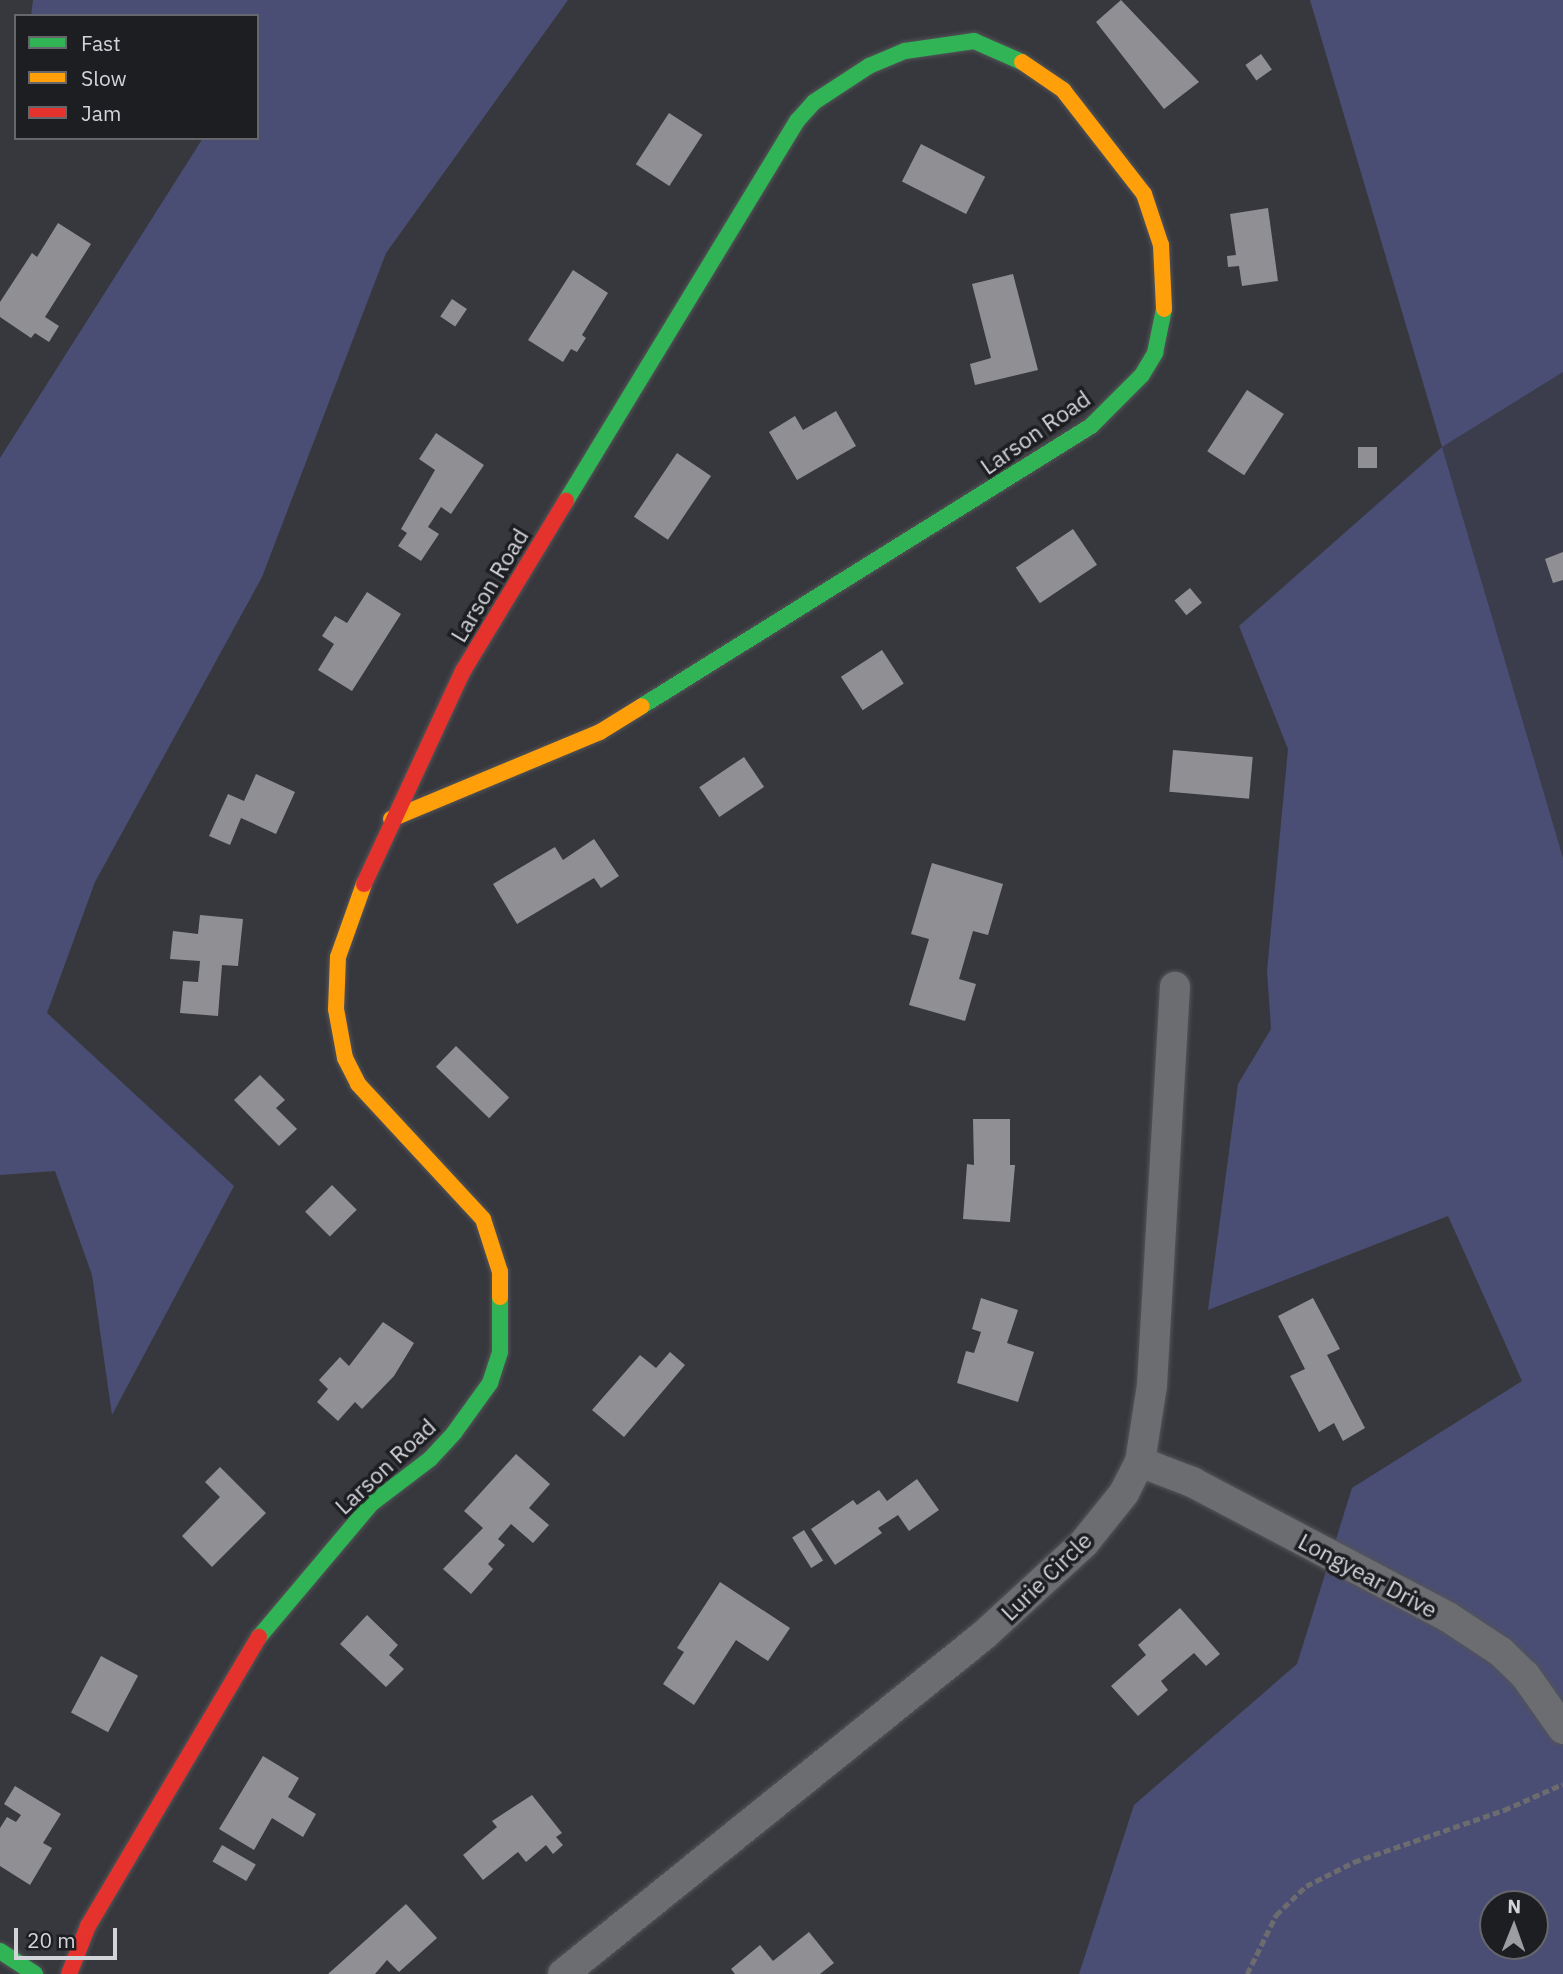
<!DOCTYPE html>
<style>
body{margin:0}
#map{position:relative;width:1563px;height:1974px;overflow:hidden;background:#37383d;font-family:"IBM Plex Sans",sans-serif}
div>[style]{position:absolute}
.built>*{inset:0;background:#3b3d4c}
.green>*{inset:0;background:#4a4e74}
.building>*{inset:0;background:#909094;transform-origin:0 0}
.path>*{height:4.5px;margin-top:-2.25px;transform-origin:0;background:repeating-linear-gradient(90deg,#6c6c6f 0 7px,transparent 0 10.5px)}
.roads{filter:drop-shadow(0 0 2px #535458) drop-shadow(0 0 2px #535458)}
.street>*{height:30px;margin:-15px;padding:0 15px;transform-origin:15px;border-radius:15px;background:#6c6d71}
.fast>*{height:16px;margin:-8px;padding:0 8px;transform-origin:8px;border-radius:8px;background:#30b455}
.slow>*{height:16px;margin:-8px;padding:0 8px;transform-origin:8px;border-radius:8px;background:#ff9f0a}
.jam>*{height:16px;margin:-8px;padding:0 8px;transform-origin:8px;border-radius:8px;background:#e5322d}
span{translate:-50% -50%;white-space:nowrap;text-align:center;line-height:1.15;-webkit-text-stroke:7px #1d1e22;paint-order:stroke}
.street-label{font-size:23px;color:#d3d4da}
.legend{position:absolute;left:14px;top:14px;width:245px;height:126px;box-sizing:border-box;background:#1d1e22;border:2px solid #66676c;margin:0;padding:9px 12px;list-style:none;font-size:21px;color:#d3d4da}
.legend li{display:flex;align-items:center;gap:14px;height:35px}
.legend b{width:35px;border:2px solid #66676c}
.north{position:absolute;left:1479px;top:1890px;width:70px;height:70px;box-sizing:border-box;background:#1d1e22;border:2px solid #66676c;border-radius:50%;rotate:1deg;font-size:19px;font-weight:700;line-height:28px;text-align:center;color:#d3d4da}
.north::after{content:'';display:block;margin:auto;width:24px;height:32px;background:#9c9da3;clip-path:polygon(50% 0,100% 100%,50% 72%,0 100%)}
.scale{position:absolute;left:14px;top:1928px;width:103px;height:32px;box-sizing:border-box;border:4px solid #d3d4da;border-top:0;padding-left:9px;font-size:21px;line-height:24px;white-space:nowrap;color:#d3d4da;-webkit-text-stroke:5px #1d1e22;paint-order:stroke}
</style>
<div id="map">
<div class="built">
<div style="clip-path:polygon(1563px 372px,1563px 858px,1442px 447px)"></div>
</div>
<div class="green">
<div style="clip-path:polygon(33px 0,568px 0,386px 253px,262px 577px,95px 882px,47px 1013px,234px 1186px,112px 1415px,92px 1275px,55px 1171px,0 1175px,0 458px,203px 138px,257px 138px,257px 16px,31px 16px)"></div>
<div style="clip-path:polygon(evenodd,1310px 0,1563px 0,1563px 372px,1442px 447px,1563px 858px,1563px 1974px,1079px 1974px,1134px 1805px,1297px 1664px,1352px 1488px,1522px 1381px,1448px 1216px,1208px 1310px,1238px 1084px,1271px 1029px,1267px 971px,1288px 749px,1239px 626px,1442px 447px,1310px 0,1493px 1904px,1535px 1904px,1535px 1946px,1493px 1946px,1493px 1904px)"></div>
</div>
<div class="building">
<div style="clip-path:polygon(1121px 0,1199px 82px,1164px 109px,1096px 22px)"></div>
<div style="left:1261px;top:54px;width:19px;height:19px;rotate:55deg"></div>
<div style="left:669px;top:113px;width:40px;height:61px;rotate:33deg"></div>
<div style="left:921px;top:144px;width:72px;height:42px;rotate:27deg"></div>
<div style="clip-path:polygon(1268px 208px,1278px 281px,1242px 286px,1239px 266px,1228px 267px,1227px 256px,1236px 255px,1230px 214px)"></div>
<div style="clip-path:polygon(58px 223px,91px 244px,45px 317px,59px 326px,49px 342px,35px 333px,31px 338px,0 317px,0 302px,32px 253px,37px 257px)"></div>
<div style="clip-path:polygon(573px 270px,608px 293px,582px 335px,586px 338px,577px 352px,571px 349px,563px 362px,528px 340px)"></div>
<div style="clip-path:polygon(1013px 274px,1038px 370px,975px 385px,970px 364px,991px 358px,972px 284px)"></div>
<div style="left:452px;top:299px;width:18px;height:21px;rotate:34deg"></div>
<div style="left:1247px;top:390px;width:44px;height:73px;rotate:33deg"></div>
<div style="clip-path:polygon(836px 411px,856px 446px,797px 480px,769px 432px,795px 416px,803px 430px)"></div>
<div style="clip-path:polygon(436px 433px,484px 465px,451px 514px,441px 507px,428px 527px,439px 534px,421px 561px,398px 546px,407px 533px,401px 529px,435px 470px,419px 459px)"></div>
<div style="left:1377px;top:447px;width:21px;height:19px;rotate:90deg"></div>
<div style="left:677px;top:453px;width:41px;height:77px;rotate:34deg"></div>
<div style="left:1073px;top:529px;width:43px;height:69px;rotate:56deg"></div>
<div style="clip-path:polygon(1563px 552px,1563px 580px,1553px 583px,1545px 559px)"></div>
<div style="left:1190px;top:588px;width:19px;height:20px;rotate:51deg"></div>
<div style="clip-path:polygon(367px 592px,401px 614px,352px 691px,318px 670px,334px 644px,322px 636px,335px 616px,347px 623px)"></div>
<div style="left:882px;top:650px;width:40px;height:49px;rotate:57deg"></div>
<div style="left:1173px;top:750px;width:80px;height:42px;rotate:5deg"></div>
<div style="left:744px;top:757px;width:36px;height:54px;rotate:56deg"></div>
<div style="clip-path:polygon(256px 774px,295px 792px,276px 834px,241px 818px,230px 845px,209px 836px,228px 794px,244px 801px)"></div>
<div style="clip-path:polygon(594px 839px,619px 876px,601px 888px,594px 878px,517px 924px,493px 884px,555px 847px,563px 860px)"></div>
<div style="clip-path:polygon(932px 863px,1003px 884px,988px 935px,973px 931px,959px 979px,976px 984px,965px 1021px,909px 1005px,929px 939px,911px 934px)"></div>
<div style="clip-path:polygon(200px 915px,243px 919px,238px 966px,222px 965px,218px 1016px,180px 1013px,183px 981px,198px 982px,200px 961px,170px 959px,173px 931px,198px 934px)"></div>
<div style="left:456px;top:1046px;width:74px;height:29px;rotate:44deg"></div>
<div style="clip-path:polygon(260px 1075px,285px 1100px,276px 1108px,297px 1129px,279px 1146px,234px 1100px)"></div>
<div style="clip-path:polygon(973px 1119px,1010px 1119px,1010px 1165px,1015px 1165px,1010px 1222px,963px 1219px,967px 1164px,974px 1165px)"></div>
<div style="left:332px;top:1185px;width:35px;height:38px;rotate:45deg"></div>
<div style="clip-path:polygon(981px 1298px,1018px 1310px,1007px 1343px,1034px 1352px,1018px 1402px,957px 1383px,966px 1351px,974px 1353px,981px 1332px,972px 1329px)"></div>
<div style="clip-path:polygon(1313px 1298px,1340px 1349px,1327px 1355px,1365px 1428px,1343px 1441px,1334px 1423px,1319px 1432px,1290px 1376px,1305px 1369px,1278px 1316px)"></div>
<div style="clip-path:polygon(383px 1322px,414px 1343px,394px 1376px,362px 1409px,355px 1402px,338px 1421px,317px 1402px,328px 1389px,319px 1380px,340px 1357px,349px 1366px)"></div>
<div style="clip-path:polygon(670px 1352px,685px 1365px,624px 1437px,592px 1410px,640px 1355px,656px 1368px)"></div>
<div style="clip-path:polygon(516px 1454px,550px 1484px,529px 1508px,549px 1525px,533px 1543px,511px 1524px,498px 1539px,505px 1545px,488px 1564px,493px 1569px,471px 1594px,443px 1569px,483px 1528px,464px 1511px)"></div>
<div style="clip-path:polygon(220px 1467px,266px 1513px,212px 1567px,182px 1536px,220px 1497px,205px 1482px)"></div>
<div style="clip-path:polygon(917px 1479px,939px 1510px,909px 1531px,898px 1515px,878px 1528px,882px 1533px,835px 1565px,811px 1529px,853px 1500px,857px 1505px,879px 1490px,887px 1501px)"></div>
<div style="left:804px;top:1530px;width:36px;height:14px;rotate:58deg"></div>
<div style="clip-path:polygon(720px 1582px,790px 1628px,768px 1661px,736px 1640px,694px 1705px,663px 1684px,684px 1652px,677px 1648px)"></div>
<div style="clip-path:polygon(1180px 1608px,1220px 1654px,1206px 1666px,1194px 1653px,1161px 1681px,1168px 1690px,1138px 1716px,1111px 1686px,1146px 1655px,1138px 1645px)"></div>
<div style="clip-path:polygon(367px 1615px,398px 1645px,389px 1655px,404px 1669px,386px 1687px,340px 1644px)"></div>
<div style="left:101px;top:1656px;width:42px;height:64px;rotate:28deg"></div>
<div style="clip-path:polygon(263px 1756px,299px 1778px,288px 1797px,316px 1814px,303px 1837px,272px 1818px,254px 1850px,219px 1829px)"></div>
<div style="clip-path:polygon(15px 1786px,61px 1814px,43px 1843px,52px 1848px,30px 1885px,0 1866px,0 1828px,7px 1817px,16px 1822px,21px 1815px,4px 1804px)"></div>
<div style="clip-path:polygon(532px 1795px,562px 1833px,556px 1837px,563px 1845px,553px 1854px,546px 1845px,526px 1862px,518px 1852px,483px 1880px,463px 1855px,497px 1827px,492px 1821px)"></div>
<div style="left:222px;top:1845px;width:39px;height:19px;rotate:30deg"></div>
<div style="clip-path:polygon(406px 1904px,437px 1938px,399px 1972px,387px 1960px,375px 1974px,328px 1974px)"></div>
<div style="clip-path:polygon(809px 1932px,834px 1963px,820px 1974px,735px 1974px,731px 1969px,760px 1945px,773px 1961px)"></div>
</div>
<div class="path">
<div style="left:1247px;top:1974px;width:66px;rotate:-63.8deg"></div>
<div style="left:1276px;top:1915px;width:42px;rotate:-44deg"></div>
<div style="left:1306px;top:1886px;width:54px;rotate:-26.6deg"></div>
<div style="left:1354px;top:1862px;width:159px;rotate:-19.1deg"></div>
<div style="left:1504px;top:1810px;width:64px;rotate:-23.8deg"></div>
</div>
<div class="roads">
<div class="street">
<div style="left:1140px;top:1462px;width:56px;rotate:21deg"></div>
<div style="left:1192px;top:1482px;width:289px;rotate:27.8deg"></div>
<div style="left:1448px;top:1617px;width:64px;rotate:33.4deg"></div>
<div style="left:1501px;top:1652px;width:33px;rotate:44deg"></div>
<div style="left:1525px;top:1675px;width:66px;rotate:54.9deg"></div>
<div style="left:563px;top:1974px;width:541px;rotate:-38.84deg"></div>
<div style="left:984px;top:1635px;width:136px;rotate:-42.6deg"></div>
<div style="left:1084px;top:1543px;width:64px;rotate:-51.3deg"></div>
<div style="left:1124px;top:1493px;width:35px;rotate:-63deg"></div>
<div style="left:1140px;top:1462px;width:78px;rotate:-81.1deg"></div>
<div style="left:1152px;top:1385px;width:399px;rotate:-86.7deg"></div>
</div>
<div class="fast">
<div style="left:566px;top:501px;width:445px;rotate:-58.7deg"></div>
<div style="left:797px;top:121px;width:25px;rotate:-48deg"></div>
<div style="left:814px;top:102px;width:66px;rotate:-33.2deg"></div>
<div style="left:869px;top:66px;width:39px;rotate:-23deg"></div>
<div style="left:905px;top:51px;width:70px;rotate:-8.2deg"></div>
<div style="left:974px;top:41px;width:52px;rotate:23.6deg"></div>
<div style="left:642px;top:706px;width:529px;rotate:-31.95deg"></div>
<div style="left:1091px;top:426px;width:72px;rotate:-45deg"></div>
<div style="left:1142px;top:375px;width:26px;rotate:-59deg"></div>
<div style="left:1155px;top:353px;width:45px;rotate:-78.4deg"></div>
<div style="left:259px;top:1637px;width:174px;rotate:-49.9deg"></div>
<div style="left:371px;top:1504px;width:74px;rotate:-37.3deg"></div>
<div style="left:430px;top:1459px;width:35px;rotate:-47deg"></div>
<div style="left:454px;top:1433px;width:62px;rotate:-54.2deg"></div>
<div style="left:490px;top:1383px;width:33px;rotate:-72deg"></div>
<div style="left:500px;top:1352px;width:55px;rotate:-90deg"></div>
<div style="left:0;top:1951px;width:42px;rotate:33.3deg"></div>
</div>
<div class="slow">
<div style="left:1022px;top:62px;width:50px;rotate:34.3deg"></div>
<div style="left:1063px;top:90px;width:132px;rotate:52.1deg"></div>
<div style="left:1144px;top:194px;width:54px;rotate:71.6deg"></div>
<div style="left:1161px;top:245px;width:64px;rotate:87.3deg"></div>
<div style="left:391px;top:819px;width:226px;rotate:-22.6deg"></div>
<div style="left:600px;top:732px;width:49px;rotate:-31.8deg"></div>
<div style="left:364px;top:884px;width:77px;rotate:109.6deg"></div>
<div style="left:338px;top:957px;width:52px;rotate:92.2deg"></div>
<div style="left:336px;top:1009px;width:50px;rotate:79.6deg"></div>
<div style="left:345px;top:1058px;width:29px;rotate:63deg"></div>
<div style="left:358px;top:1084px;width:184px;rotate:47.2deg"></div>
<div style="left:483px;top:1219px;width:56px;rotate:72.2deg"></div>
<div style="left:500px;top:1272px;width:25px;rotate:90deg"></div>
</div>
<div class="jam">
<div style="left:364px;top:884px;width:235px;rotate:-65.1deg"></div>
<div style="left:463px;top:671px;width:199px;rotate:-58.8deg"></div>
<div style="left:69px;top:1974px;width:52px;rotate:-68.4deg"></div>
<div style="left:88px;top:1926px;width:336px;rotate:-59.4deg"></div>
</div>
</div>
<div class="street-label">
<span style="left:1035px;top:432px;rotate:-35deg">Larson Road</span>
<span style="left:489px;top:585px;rotate:-59deg">Larson Road</span>
<span style="left:385px;top:1466px;rotate:-43deg">Larson Road</span>
<span style="left:1368px;top:1575px;rotate:28deg">Longyear Drive</span>
<span style="left:1046px;top:1576px;rotate:-44deg">Lurie Circle</span>
</div>
<ul class="legend">
<li><b style="height:9px;background:#30b455"></b>Fast</li>
<li><b style="height:9px;background:#ff9f0a"></b>Slow</li>
<li><b style="height:9px;background:#e5322d"></b>Jam</li>
</ul>
<div class="north">N</div>
<div class="scale">20 m</div>
</div>
